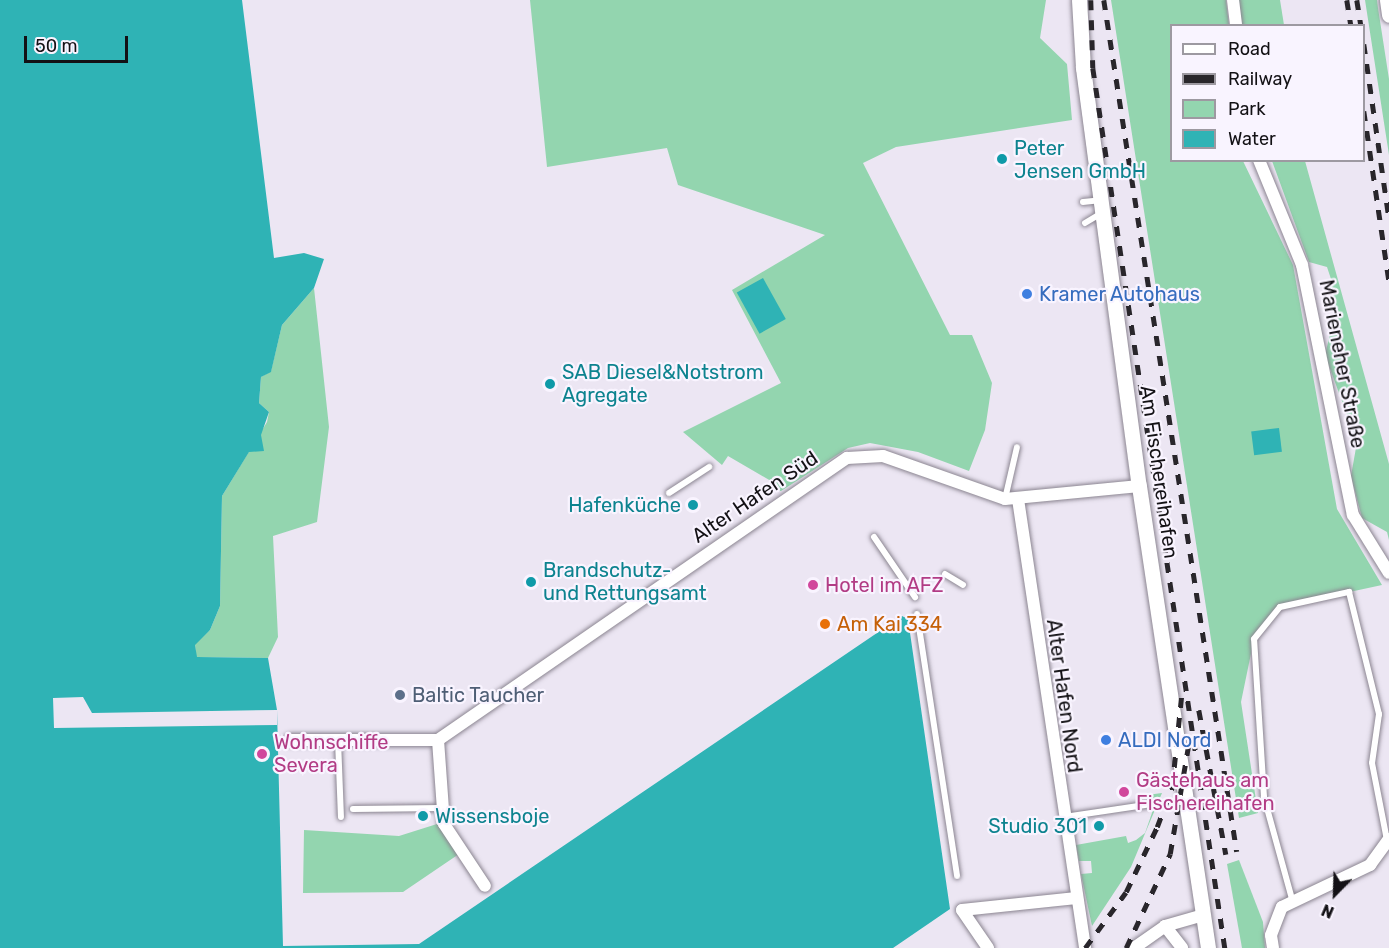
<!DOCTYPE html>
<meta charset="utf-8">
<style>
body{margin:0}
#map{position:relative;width:1389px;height:948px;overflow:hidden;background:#ece6f3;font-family:Rubik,sans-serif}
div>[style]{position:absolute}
.green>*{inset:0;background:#93d5af}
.water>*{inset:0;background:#2fb3b5;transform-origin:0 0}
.pier>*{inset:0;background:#ece6f3}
.roads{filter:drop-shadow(0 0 2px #8b8591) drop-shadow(0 0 2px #8b8591)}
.service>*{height:6px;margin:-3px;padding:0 3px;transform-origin:3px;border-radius:3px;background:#fff}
.minor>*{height:12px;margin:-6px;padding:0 6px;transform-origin:6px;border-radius:6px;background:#fff}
.tertiary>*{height:15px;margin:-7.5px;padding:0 7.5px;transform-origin:7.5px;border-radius:7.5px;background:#fff}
.rail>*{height:4.5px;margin-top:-2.25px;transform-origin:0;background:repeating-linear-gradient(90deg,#29262b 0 10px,transparent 0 20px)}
.dots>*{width:16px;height:16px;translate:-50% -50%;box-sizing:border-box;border:3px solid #f9f4ff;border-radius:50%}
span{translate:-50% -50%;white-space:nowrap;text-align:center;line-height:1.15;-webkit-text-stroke:4.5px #f9f4ff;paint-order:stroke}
.culture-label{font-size:20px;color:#0d838f}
.left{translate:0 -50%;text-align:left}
.right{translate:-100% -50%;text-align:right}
.shop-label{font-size:20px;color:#366cbe}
.street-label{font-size:20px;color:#131115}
.hotel-label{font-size:20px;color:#b23c85}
.food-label{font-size:20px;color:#c56008}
.service-label{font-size:20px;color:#4e5e75}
.legend{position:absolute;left:1170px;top:24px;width:195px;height:138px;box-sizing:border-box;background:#f9f4ff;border:2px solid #9d99a1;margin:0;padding:8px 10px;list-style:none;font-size:18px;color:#131115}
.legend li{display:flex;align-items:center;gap:12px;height:30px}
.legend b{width:30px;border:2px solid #9d99a1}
.north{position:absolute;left:1305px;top:864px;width:60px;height:60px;-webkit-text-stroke:4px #f9f4ff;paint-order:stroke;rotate:203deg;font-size:16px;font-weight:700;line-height:24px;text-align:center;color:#131115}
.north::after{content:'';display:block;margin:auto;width:21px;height:27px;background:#131115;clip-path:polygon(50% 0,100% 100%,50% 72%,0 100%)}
.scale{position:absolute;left:24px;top:36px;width:104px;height:27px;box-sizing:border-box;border:3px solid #131115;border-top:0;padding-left:8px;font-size:18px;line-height:21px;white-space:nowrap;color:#131115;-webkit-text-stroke:4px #f9f4ff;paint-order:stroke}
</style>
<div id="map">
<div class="green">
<div style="clip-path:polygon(530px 0,1046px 0,1040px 38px,1067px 64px,1072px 120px,896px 147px,863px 163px,950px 335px,972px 335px,992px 383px,985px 430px,969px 471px,918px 452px,870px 443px,848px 448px,781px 491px,766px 491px,771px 481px,728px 456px,722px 465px,683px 432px,781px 383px,732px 290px,825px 235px,678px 185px,667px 148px,547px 167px)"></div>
<div style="clip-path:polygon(1111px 0,1226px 0,1229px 25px,1172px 26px,1172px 160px,1243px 161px,1293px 265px,1337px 509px,1382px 585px,1280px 607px,1254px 639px,1241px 702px,1258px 813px,1239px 818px)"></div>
<div style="clip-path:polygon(1239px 0,1280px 0,1284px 25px,1242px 25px)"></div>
<div style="clip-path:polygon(1365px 0,1377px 0,1378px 8px,1389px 79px,1389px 155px)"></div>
<div style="clip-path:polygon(1272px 161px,1305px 161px,1389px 464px,1389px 540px,1387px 532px,1362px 518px,1351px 476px,1357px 442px,1325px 355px,1335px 313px,1324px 294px,1332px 282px,1327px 267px,1309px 262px)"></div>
<div style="clip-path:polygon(314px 288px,329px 427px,317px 522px,273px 536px,278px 637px,268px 658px,196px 657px,195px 644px,210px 630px,220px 606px,222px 496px,267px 422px,269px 412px,259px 403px,261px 377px,271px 371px,282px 325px)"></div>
<div style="clip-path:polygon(1162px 793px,1131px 867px,1092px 926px,1081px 874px,1092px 873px,1091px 861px,1079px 861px,1076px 845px,1126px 836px,1128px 843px,1136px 840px,1145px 833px,1154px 807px,1147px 795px)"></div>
<div style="clip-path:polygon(437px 824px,459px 854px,403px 892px,303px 893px,304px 830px,399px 836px)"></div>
<div style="clip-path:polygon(1239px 860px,1263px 922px,1265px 948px,1242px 948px,1227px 864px)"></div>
</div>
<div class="water">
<div style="clip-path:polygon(0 0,242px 0,274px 258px,304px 253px,324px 259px,314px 288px,282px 325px,271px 372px,261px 377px,259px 403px,269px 412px,261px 435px,264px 451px,249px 452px,222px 496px,220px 606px,210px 630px,195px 645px,197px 657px,268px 658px,277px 710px,283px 946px,419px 944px,902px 616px,908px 619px,950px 909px,893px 948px,0 948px)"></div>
<div style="left:763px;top:278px;width:47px;height:30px;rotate:61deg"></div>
<div style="left:1279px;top:428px;width:24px;height:28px;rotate:83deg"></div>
</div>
<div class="pier">
<div style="clip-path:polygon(83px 697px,92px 713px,277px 710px,277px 725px,54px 728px,53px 698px)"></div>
</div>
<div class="roads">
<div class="service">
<div style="left:1083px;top:202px;width:18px;rotate:-6deg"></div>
<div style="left:1085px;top:223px;width:17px;rotate:-31deg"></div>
<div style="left:669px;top:493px;width:48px;rotate:-33deg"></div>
<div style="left:1005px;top:499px;width:53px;rotate:-77deg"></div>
<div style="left:874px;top:537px;width:73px;rotate:55.7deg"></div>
<div style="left:945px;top:574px;width:21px;rotate:31deg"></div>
<div style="left:917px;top:614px;width:265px;rotate:81.3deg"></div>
<div style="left:338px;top:740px;width:77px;rotate:87.8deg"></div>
<div style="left:353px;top:809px;width:89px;rotate:-0.6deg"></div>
<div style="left:1064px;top:817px;width:89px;rotate:-8.4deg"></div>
<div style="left:1292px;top:899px;width:106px;rotate:-105.4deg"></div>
<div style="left:1264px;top:797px;width:158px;rotate:-93.6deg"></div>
<div style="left:1254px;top:639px;width:41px;rotate:-50.9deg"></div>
<div style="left:1280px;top:607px;width:71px;rotate:-12.3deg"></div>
<div style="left:1349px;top:592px;width:126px;rotate:76.2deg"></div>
<div style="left:1379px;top:714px;width:49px;rotate:98.1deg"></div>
<div style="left:1372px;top:763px;width:78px;rotate:79deg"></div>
</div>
<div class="minor">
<div style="left:1233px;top:0;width:26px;rotate:83deg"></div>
<div style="left:1259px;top:160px;width:113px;rotate:67.7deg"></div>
<div style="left:1302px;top:265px;width:255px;rotate:78.5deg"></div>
<div style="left:1353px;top:515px;width:68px;rotate:58.2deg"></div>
<div style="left:1018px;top:499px;width:454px;rotate:81.5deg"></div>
<div style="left:290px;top:740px;width:148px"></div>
<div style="left:438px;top:740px;width:497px;rotate:-34.6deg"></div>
<div style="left:847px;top:458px;width:36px;rotate:-3deg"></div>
<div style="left:883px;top:456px;width:129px;rotate:19.4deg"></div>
<div style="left:1005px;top:499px;width:135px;rotate:-5.5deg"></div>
<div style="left:438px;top:740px;width:84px;rotate:85.9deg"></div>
<div style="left:444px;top:824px;width:74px;rotate:56.5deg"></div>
<div style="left:1165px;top:926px;width:28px;rotate:52deg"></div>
<div style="left:988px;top:948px;width:46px;rotate:-124.4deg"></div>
<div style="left:962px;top:910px;width:115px;rotate:-6deg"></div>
<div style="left:1134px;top:948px;width:38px;rotate:-35deg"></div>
<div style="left:1165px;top:926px;width:40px;rotate:-16deg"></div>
<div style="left:1273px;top:948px;width:13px;rotate:-99deg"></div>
<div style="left:1271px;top:935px;width:30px;rotate:-69deg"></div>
<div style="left:1282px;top:907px;width:98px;rotate:-25.5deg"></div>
<div style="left:1370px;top:865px;width:32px;rotate:-54deg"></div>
</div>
<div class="tertiary">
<div style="left:1079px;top:0;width:68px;rotate:86.6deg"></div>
<div style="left:1083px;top:68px;width:422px;rotate:82.4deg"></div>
<div style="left:1139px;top:486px;width:467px;rotate:81.5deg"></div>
<div style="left:1387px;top:0;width:15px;rotate:82deg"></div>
</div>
</div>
<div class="rail">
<div style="left:1091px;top:0;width:68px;rotate:88.3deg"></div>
<div style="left:1093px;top:68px;width:890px;rotate:81.47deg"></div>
<div style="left:1104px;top:0;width:862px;rotate:81.13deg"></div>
<div style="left:1347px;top:0;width:26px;rotate:81deg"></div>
<div style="left:1357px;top:0;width:26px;rotate:81deg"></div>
<div style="left:1364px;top:44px;width:176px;rotate:81.8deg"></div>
<div style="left:1364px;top:111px;width:172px;rotate:81.6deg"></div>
<div style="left:1199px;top:710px;width:147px;rotate:79.4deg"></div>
<div style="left:1085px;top:948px;width:69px;rotate:-53.8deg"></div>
<div style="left:1126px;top:892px;width:72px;rotate:-64.5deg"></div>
<div style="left:1157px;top:827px;width:43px;rotate:-69.4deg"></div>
<div style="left:1172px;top:787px;width:98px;rotate:-84.1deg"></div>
<div style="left:1126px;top:948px;width:104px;rotate:-64.9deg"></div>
<div style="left:1170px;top:854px;width:114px;rotate:-80.4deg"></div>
</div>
<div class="dots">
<div style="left:1002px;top:159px;background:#0f9aa8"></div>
<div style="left:1027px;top:294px;background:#3f7fe0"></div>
<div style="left:550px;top:384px;background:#0f9aa8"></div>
<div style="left:693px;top:505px;background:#0f9aa8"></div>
<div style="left:531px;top:582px;background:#0f9aa8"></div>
<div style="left:813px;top:585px;background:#d1479c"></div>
<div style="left:825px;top:624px;background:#e8710a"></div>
<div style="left:400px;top:695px;background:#5c6f8a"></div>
<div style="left:1106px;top:740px;background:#3f7fe0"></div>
<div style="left:262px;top:754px;background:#d1479c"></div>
<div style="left:1124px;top:792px;background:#d1479c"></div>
<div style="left:423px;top:816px;background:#0f9aa8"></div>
<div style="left:1099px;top:826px;background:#0f9aa8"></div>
</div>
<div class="culture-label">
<span class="left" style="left:1014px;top:160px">Peter<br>Jensen GmbH</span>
<span class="left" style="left:562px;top:384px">SAB Diesel&amp;Notstrom<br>Agregate</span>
<span class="right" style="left:681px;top:505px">Hafenküche</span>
<span class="left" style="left:543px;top:582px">Brandschutz-<br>und Rettungsamt</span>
<span class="left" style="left:435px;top:816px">Wissensboje</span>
<span class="right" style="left:1087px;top:826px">Studio 301</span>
</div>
<div class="shop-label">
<span class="left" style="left:1039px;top:294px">Kramer Autohaus</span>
<span class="left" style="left:1118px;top:740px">ALDI Nord</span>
</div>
<div class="street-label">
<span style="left:1342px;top:364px;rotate:79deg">Marieneher Straße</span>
<span style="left:1159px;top:472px;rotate:82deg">Am Fischereihafen</span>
<span style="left:755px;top:497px;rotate:-34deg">Alter Hafen Süd</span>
<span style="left:1064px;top:696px;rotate:82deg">Alter Hafen Nord</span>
</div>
<div class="hotel-label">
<span class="left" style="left:825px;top:585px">Hotel im AFZ</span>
<span class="left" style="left:274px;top:754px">Wohnschiffe<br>Severa</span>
<span class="left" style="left:1136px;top:792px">Gästehaus am<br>Fischereihafen</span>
</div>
<div class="food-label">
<span class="left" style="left:837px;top:624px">Am Kai 334</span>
</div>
<div class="service-label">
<span class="left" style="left:412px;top:695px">Baltic Taucher</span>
</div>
<ul class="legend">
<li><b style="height:8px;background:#fff"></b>Road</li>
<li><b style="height:8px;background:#29262b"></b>Railway</li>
<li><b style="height:16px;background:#93d5af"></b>Park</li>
<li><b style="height:16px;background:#2fb3b5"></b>Water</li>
</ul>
<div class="north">N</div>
<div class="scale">50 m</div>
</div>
